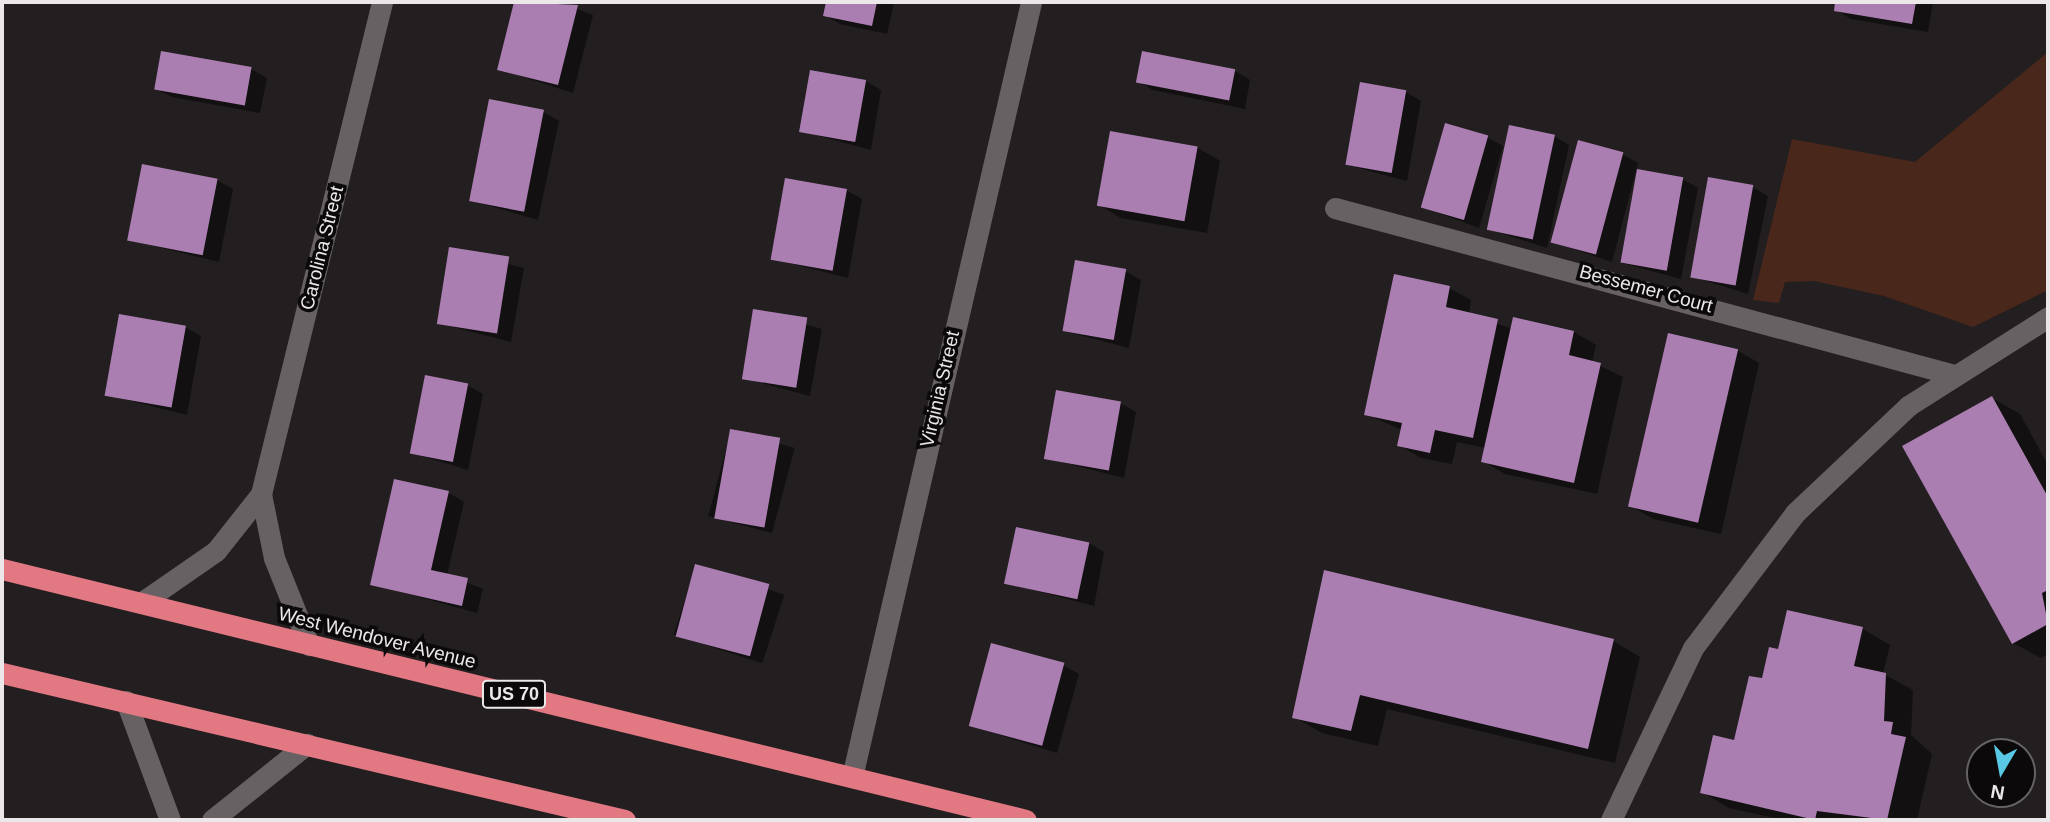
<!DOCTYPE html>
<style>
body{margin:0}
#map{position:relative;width:2050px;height:822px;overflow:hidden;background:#231e20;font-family:Helvetica,sans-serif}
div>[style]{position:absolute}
.green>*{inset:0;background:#49271a}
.shadow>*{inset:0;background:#0007;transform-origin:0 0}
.building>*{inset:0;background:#ab7eb1;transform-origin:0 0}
.minor>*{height:21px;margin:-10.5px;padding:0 10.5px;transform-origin:10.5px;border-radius:10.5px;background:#676164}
.highway>*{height:21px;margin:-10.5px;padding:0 10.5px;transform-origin:10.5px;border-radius:10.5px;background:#e27882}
span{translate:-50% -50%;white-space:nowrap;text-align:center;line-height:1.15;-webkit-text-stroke:7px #0b090a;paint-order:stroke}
.shield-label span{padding:2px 5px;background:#0b090a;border:2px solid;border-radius:5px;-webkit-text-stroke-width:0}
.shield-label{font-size:18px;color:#ece8ea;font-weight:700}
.street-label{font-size:19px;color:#ece8ea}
.frame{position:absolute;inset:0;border:4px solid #ece8ea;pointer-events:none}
.north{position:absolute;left:1966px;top:738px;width:70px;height:70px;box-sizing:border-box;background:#0b090a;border:2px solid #656264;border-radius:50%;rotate:190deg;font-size:19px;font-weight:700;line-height:28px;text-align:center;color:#ece8ea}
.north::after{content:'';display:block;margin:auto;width:24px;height:32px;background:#59c8e4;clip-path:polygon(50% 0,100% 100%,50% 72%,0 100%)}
</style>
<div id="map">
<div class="green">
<div style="clip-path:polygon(2048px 52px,2048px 290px,1973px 327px,1884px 296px,1814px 281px,1785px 282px,1779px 303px,1753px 300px,1792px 139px,1915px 162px)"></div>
</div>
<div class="shadow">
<div style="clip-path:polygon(516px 2px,558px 2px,593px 15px,573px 93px,499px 69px)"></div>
<div style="clip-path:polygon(828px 2px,894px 2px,887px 34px,840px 24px,825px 15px)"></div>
<div style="clip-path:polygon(1837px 2px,1933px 2px,1928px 32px,1851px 19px,1836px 10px)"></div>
<div style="clip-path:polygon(1143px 53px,1235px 71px,1250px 80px,1245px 109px,1153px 90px,1137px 81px)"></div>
<div style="clip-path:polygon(251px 69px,267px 78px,260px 113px,172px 97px,156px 89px)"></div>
<div style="clip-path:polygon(866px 81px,881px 90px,871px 150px,801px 131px)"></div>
<div style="clip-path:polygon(1406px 92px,1421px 101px,1407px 181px,1347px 165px)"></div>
<div style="clip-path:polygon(543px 112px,559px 121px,538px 220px,470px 200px)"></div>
<div style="clip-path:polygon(1112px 133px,1198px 148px,1220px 161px,1207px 233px,1121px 218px,1099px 205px)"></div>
<div style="clip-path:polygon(1554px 136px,1569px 145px,1547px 248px,1488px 229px)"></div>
<div style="clip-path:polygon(1487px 137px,1503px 146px,1479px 228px,1422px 207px)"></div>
<div style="clip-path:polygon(1622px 154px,1638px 163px,1612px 262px,1553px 242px)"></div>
<div style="clip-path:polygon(1682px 179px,1698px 188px,1681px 279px,1622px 263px)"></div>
<div style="clip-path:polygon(217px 180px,233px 189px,219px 262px,129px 240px)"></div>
<div style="clip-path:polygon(1752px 187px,1768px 196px,1748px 294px,1690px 276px)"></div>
<div style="clip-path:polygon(846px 190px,862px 199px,848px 278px,773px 259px)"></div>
<div style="clip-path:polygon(450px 249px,524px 268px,511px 342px,437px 323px)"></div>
<div style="clip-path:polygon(1125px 271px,1141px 280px,1129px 348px,1064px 331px)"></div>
<div style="clip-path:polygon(1449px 288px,1471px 300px,1469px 314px,1513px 329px,1574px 332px,1596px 345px,1592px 362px,1623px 377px,1597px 494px,1505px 474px,1483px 461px,1486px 448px,1457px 442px,1452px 464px,1421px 458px,1399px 445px,1402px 430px,1366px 414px)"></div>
<div style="clip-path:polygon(754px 311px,822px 329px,810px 396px,742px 378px)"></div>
<div style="clip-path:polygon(185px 327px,201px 336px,187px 415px,107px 395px)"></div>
<div style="clip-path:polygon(1737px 350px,1759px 363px,1721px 534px,1653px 519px,1631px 506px)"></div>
<div style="clip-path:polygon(467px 385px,483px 394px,468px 470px,412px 453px)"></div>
<div style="clip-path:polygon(1992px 398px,2020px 414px,2048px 465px,2048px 654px,2041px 658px,2013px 643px)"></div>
<div style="clip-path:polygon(1120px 403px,1136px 412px,1124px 478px,1046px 458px)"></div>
<div style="left:731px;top:431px;width:66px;height:88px;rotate:15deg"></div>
<div style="clip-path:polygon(449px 493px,464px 502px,447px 575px,483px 589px,477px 613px,372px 584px)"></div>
<div style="clip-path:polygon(1089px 543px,1104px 552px,1094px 606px,1006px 583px)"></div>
<div style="left:696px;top:566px;width:93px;height:72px;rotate:18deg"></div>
<div style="clip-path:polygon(1325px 572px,1613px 641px,1640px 657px,1615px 763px,1387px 709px,1378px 746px,1322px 733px,1294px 717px)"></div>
<div style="clip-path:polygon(1789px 612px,1863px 629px,1890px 645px,1883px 674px,1913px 690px,1911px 735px,1932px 754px,1917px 820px,1783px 820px,1729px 808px,1702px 792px,1736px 743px,1780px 651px)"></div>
<div style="clip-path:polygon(1063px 665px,1079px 674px,1057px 753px,971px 726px)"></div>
</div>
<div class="building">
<div style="clip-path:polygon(514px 2px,578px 5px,558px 85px,497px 70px)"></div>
<div style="clip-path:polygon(826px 2px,877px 2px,872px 26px,823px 16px)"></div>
<div style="clip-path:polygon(1835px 2px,1916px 2px,1912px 24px,1834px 11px)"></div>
<div style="left:161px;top:51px;width:92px;height:39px;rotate:10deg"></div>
<div style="left:1142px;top:51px;width:95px;height:32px;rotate:11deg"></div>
<div style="left:810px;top:70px;width:57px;height:63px;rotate:10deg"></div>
<div style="left:1360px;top:82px;width:47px;height:84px;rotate:10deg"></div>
<div style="left:489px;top:99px;width:56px;height:104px;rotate:11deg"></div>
<div style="left:1445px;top:123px;width:45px;height:88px;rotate:16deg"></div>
<div style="left:1509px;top:125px;width:47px;height:107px;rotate:12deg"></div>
<div style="left:1110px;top:131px;width:89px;height:76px;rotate:10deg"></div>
<div style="left:1578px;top:140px;width:47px;height:106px;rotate:15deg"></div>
<div style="left:142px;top:164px;width:77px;height:78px;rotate:11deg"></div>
<div style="left:1637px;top:169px;width:47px;height:95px;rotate:10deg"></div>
<div style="left:1708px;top:177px;width:46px;height:102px;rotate:10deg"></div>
<div style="left:785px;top:178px;width:63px;height:83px;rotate:10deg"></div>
<div style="left:449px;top:247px;width:61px;height:78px;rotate:9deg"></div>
<div style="left:1075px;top:260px;width:52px;height:72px;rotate:10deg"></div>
<div style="clip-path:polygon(1394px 274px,1450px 286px,1446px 307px,1498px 319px,1473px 438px,1435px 430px,1430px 453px,1397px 446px,1402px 423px,1364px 415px)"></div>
<div style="left:753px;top:309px;width:55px;height:71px;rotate:9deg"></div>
<div style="left:119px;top:314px;width:68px;height:83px;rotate:10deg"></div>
<div style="clip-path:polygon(1513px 317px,1574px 331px,1569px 355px,1601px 363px,1574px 483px,1481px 462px)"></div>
<div style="left:1668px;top:333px;width:72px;height:178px;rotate:13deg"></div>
<div style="left:425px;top:375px;width:44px;height:80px;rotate:11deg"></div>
<div style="left:1056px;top:390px;width:66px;height:70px;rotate:10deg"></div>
<div style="clip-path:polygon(1992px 396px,2048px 497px,2048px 590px,2042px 593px,2048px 624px,2012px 644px,1902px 446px)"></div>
<div style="left:730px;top:429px;width:51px;height:91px;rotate:10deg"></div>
<div style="clip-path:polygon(394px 479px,449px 491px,431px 570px,468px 578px,462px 606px,370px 585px)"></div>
<div style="left:1016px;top:527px;width:75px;height:58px;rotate:12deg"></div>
<div style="left:695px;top:564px;width:77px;height:75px;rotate:15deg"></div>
<div style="clip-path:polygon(1324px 570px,1614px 639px,1588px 749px,1360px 695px,1351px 731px,1292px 718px)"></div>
<div style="clip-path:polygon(1787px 610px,1863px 627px,1854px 666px,1886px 673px,1884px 721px,1893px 722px,1891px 734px,1906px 737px,1887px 820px,1817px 811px,1815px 820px,1700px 793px,1713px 735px,1734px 740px,1749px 676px,1762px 678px,1769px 647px,1778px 649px)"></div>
<div style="left:991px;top:643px;width:76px;height:86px;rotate:15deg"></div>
</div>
<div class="minor">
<div style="left:1335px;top:208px;width:642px;rotate:15.08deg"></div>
<div style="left:261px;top:494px;width:65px;rotate:78.5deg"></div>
<div style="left:274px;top:558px;width:94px;rotate:68.1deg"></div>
<div style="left:141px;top:603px;width:91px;rotate:-34.7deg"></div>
<div style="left:216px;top:551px;width:73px;rotate:-51.7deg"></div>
<div style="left:261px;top:494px;width:507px;rotate:-76.18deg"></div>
<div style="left:126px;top:701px;width:127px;rotate:69.7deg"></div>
<div style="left:852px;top:777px;width:795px;rotate:-76.99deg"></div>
<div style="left:212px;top:820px;width:122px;rotate:-38.7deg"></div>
<div style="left:1611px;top:820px;width:191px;rotate:-64.5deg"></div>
<div style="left:1693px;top:648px;width:169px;rotate:-52.9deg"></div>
<div style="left:1795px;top:513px;width:156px;rotate:-43.4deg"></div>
<div style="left:1908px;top:406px;width:166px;rotate:-32.4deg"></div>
</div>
<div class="highway">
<div style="left:2px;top:569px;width:1054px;rotate:13.77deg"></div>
<div style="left:2px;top:673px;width:640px;rotate:13.28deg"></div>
</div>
<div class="shield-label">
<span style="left:514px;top:694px">US 70</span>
</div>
<div class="street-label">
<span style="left:322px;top:248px;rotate:-76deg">Carolina Street</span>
<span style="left:1646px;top:289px;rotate:15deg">Bessemer Court</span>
<span style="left:940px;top:389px;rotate:-77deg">Virginia Street</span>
<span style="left:377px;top:638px;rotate:14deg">West Wendover Avenue</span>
</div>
<div class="frame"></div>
<div class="north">N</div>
</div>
